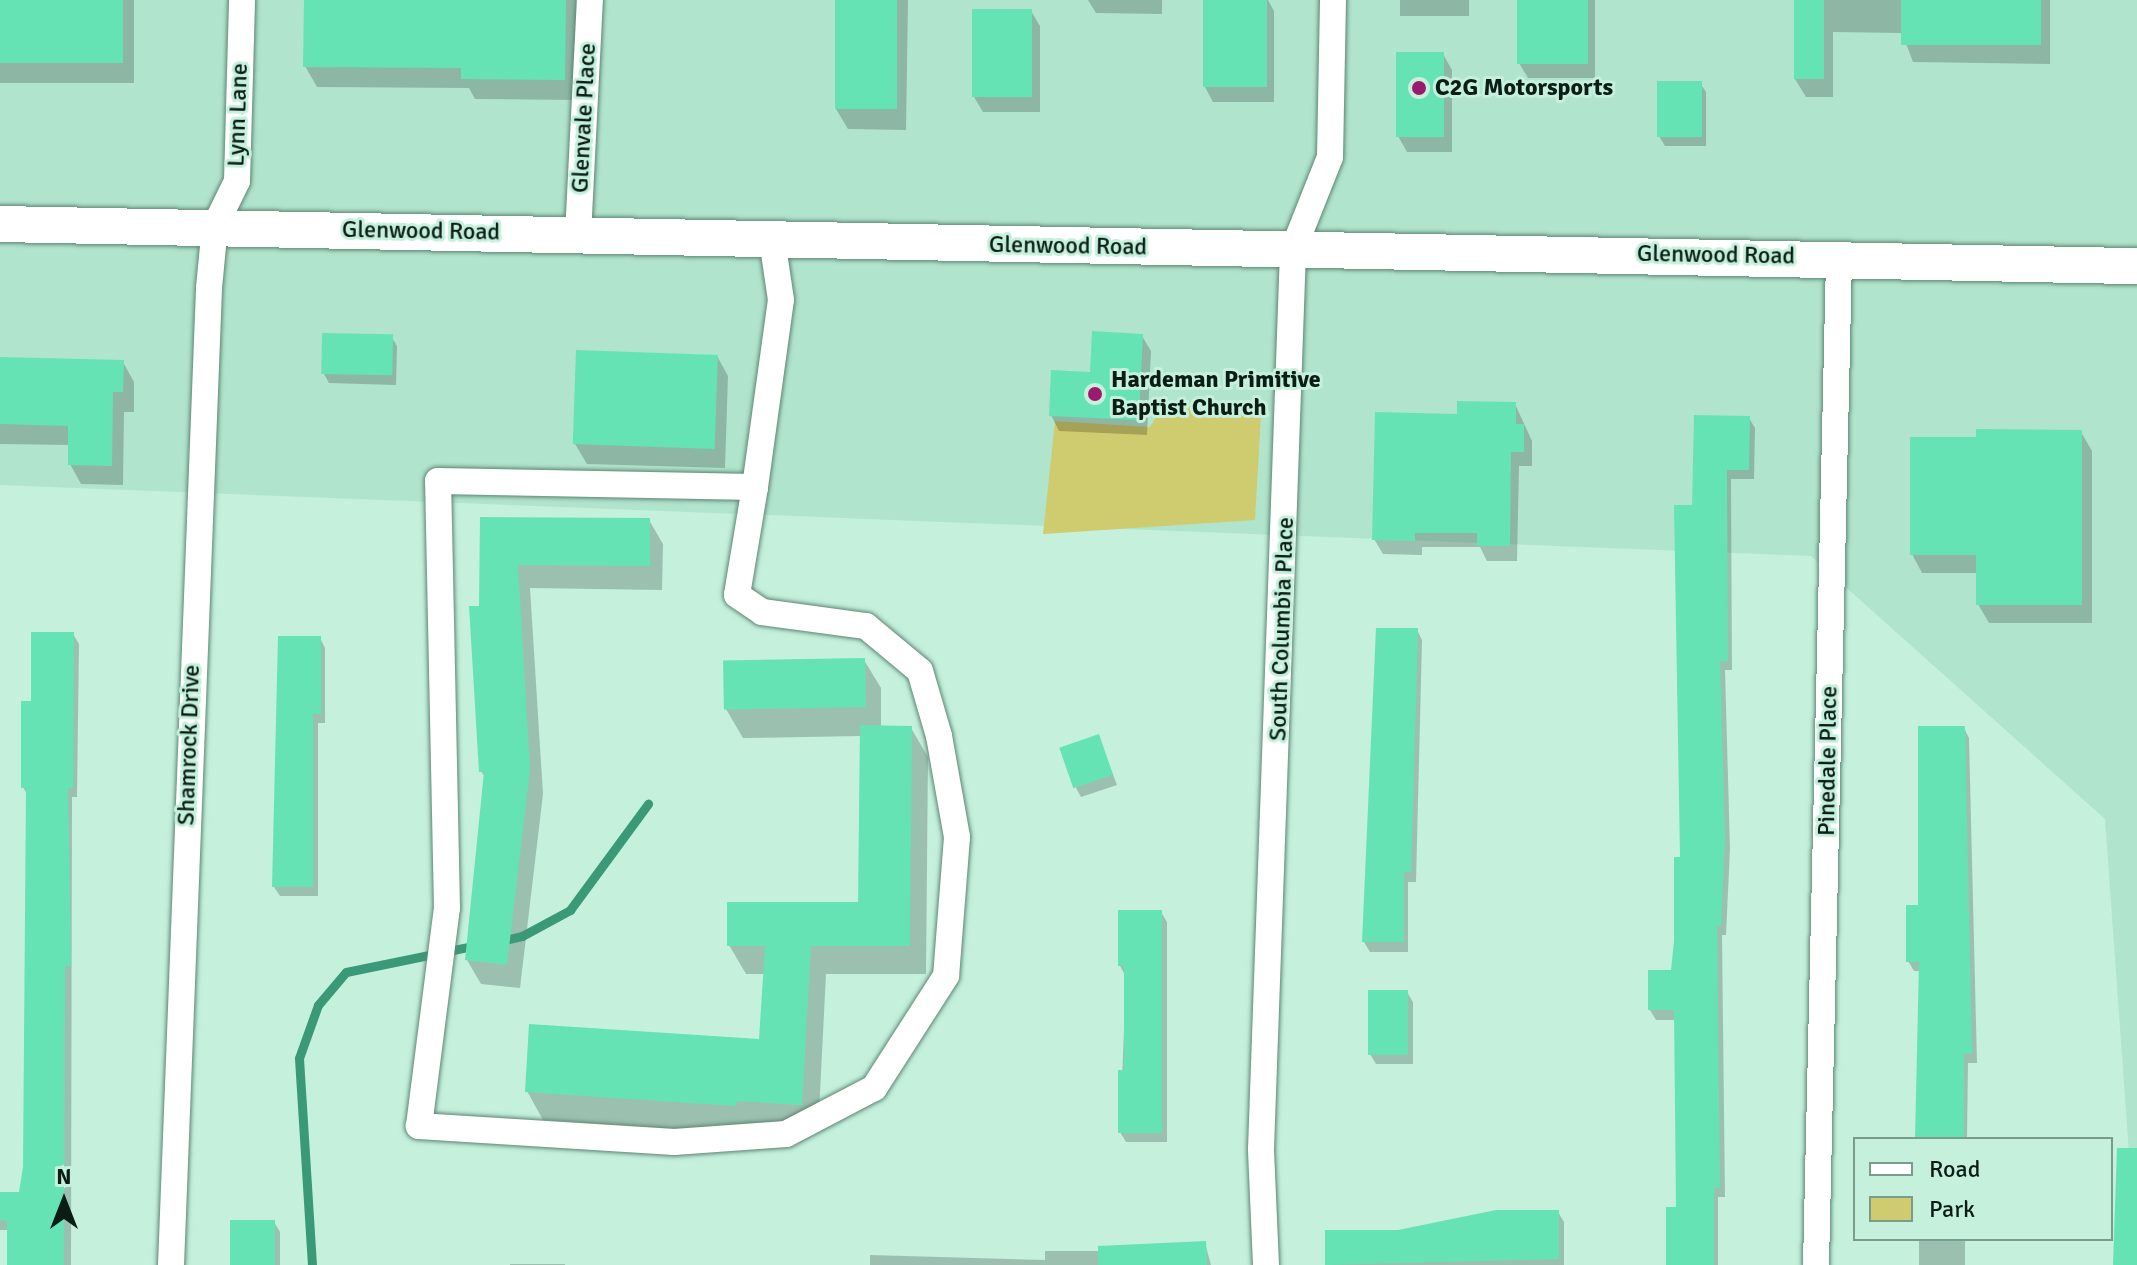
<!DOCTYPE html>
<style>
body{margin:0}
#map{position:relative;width:2137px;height:1265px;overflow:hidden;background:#c4f0dc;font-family:Signika,sans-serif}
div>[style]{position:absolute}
.built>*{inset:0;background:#b1e4cd}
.green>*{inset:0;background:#cfcb6f}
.shadow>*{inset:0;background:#0003;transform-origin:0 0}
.stream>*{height:9px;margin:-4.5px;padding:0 4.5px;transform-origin:4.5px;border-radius:4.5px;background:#3a9a78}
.building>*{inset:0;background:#66e3b5;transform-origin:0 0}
.roads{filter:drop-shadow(0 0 2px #5d8675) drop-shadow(0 0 2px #5d8675)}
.minor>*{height:26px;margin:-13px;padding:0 13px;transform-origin:13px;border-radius:13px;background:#fff}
.secondary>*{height:36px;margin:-18px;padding:0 18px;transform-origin:18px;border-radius:18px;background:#fff}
.dots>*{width:22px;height:22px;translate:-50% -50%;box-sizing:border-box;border:4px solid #c4f0dc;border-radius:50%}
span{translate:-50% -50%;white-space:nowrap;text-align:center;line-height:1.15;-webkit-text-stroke:6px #c4f0dc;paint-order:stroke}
.poi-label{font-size:24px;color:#0c1d16;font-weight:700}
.left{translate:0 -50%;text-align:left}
.street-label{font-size:24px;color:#0c1d16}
.legend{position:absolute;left:1853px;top:1137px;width:260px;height:104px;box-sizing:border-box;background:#c4f0dc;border:2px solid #7a9c8d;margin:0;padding:10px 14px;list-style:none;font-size:24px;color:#0c1d16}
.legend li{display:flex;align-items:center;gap:16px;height:40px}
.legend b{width:40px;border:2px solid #7a9c8d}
.north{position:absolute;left:24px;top:1161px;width:80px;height:80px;-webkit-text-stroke:6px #c4f0dc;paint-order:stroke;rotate:0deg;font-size:22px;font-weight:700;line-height:32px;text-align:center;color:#0c1d16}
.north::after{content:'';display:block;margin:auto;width:28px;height:36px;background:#0c1d16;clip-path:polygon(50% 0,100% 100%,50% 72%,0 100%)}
</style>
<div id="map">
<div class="built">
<div style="clip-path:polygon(0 0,2137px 0,2137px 1265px,2105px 819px,1811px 556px,0 485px)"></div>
</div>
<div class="green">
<div style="clip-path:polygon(1164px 403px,1261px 414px,1255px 520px,1043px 534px,1055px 421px,1150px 427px)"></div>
</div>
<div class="shadow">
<div style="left:0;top:0;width:134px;height:83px"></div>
<div style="clip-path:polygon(306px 0,576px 0,575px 100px,475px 99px,469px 88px,317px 87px,305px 66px)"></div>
<div style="clip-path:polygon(837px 0,908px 0,906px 130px,848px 129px,836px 109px)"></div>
<div style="clip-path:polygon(1088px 0,1162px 0,1162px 14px,1096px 13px)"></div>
<div style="clip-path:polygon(1205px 0,1268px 0,1274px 11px,1274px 102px,1213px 102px,1205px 87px)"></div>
<div style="left:1400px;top:0;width:69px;height:16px"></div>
<div style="clip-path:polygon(1519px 0,1595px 0,1595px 78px,1528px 78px,1519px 63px)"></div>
<div style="clip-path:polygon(1796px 0,2050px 0,2050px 64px,1913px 62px,1902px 33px,1833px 32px,1833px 97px,1806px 97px,1795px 79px)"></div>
<div style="clip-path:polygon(1031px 11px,1040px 26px,1040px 112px,983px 112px,974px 97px)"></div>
<div style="clip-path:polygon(1443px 54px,1452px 70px,1452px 152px,1407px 152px,1398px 136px)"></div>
<div style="clip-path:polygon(1700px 83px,1706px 92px,1706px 146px,1665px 146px,1659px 136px)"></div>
<div style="clip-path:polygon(391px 336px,397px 346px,396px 385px,329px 383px,324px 374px)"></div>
<div style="clip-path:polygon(1142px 336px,1151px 351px,1147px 435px,1059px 431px,1051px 415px)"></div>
<div style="clip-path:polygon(717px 356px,728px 376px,725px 468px,587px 464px,575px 444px)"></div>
<div style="clip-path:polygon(0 359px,123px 362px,134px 382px,134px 412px,124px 412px,123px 485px,81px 484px,70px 464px,70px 445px,0 444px)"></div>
<div style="clip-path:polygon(1515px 404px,1532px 441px,1532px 466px,1519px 466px,1517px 561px,1487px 561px,1480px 547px,1422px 547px,1422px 555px,1383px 554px,1374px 539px,1459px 416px)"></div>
<div style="clip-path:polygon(1749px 418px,1755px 428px,1754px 479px,1731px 479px,1732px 670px,1725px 670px,1730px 849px,1726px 935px,1722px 935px,1725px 1197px,1718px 1197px,1718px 1265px,1668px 1265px,1678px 1209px,1676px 1020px,1656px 1020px,1650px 1010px,1673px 972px,1682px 859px,1694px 507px)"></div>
<div style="clip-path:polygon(2081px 432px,2092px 451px,2092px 623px,1989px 623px,1978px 604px,1978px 573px,1922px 573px,1912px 554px,1978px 439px)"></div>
<div style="clip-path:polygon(482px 519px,649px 520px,663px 544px,662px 590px,530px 588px,543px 794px,520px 988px,481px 984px,467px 960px,486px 779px,481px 771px)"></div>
<div style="clip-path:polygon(1417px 630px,1422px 640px,1416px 882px,1408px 882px,1408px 952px,1370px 952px,1364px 942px)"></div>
<div style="clip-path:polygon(73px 634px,79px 644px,77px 797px,72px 797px,71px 1265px,9px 1265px,9px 1230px,0 1230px,0 1194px,21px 1194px,25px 1167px,28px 796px,23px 787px,33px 703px)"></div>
<div style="clip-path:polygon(320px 638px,325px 648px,325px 723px,318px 723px,318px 896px,280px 896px,274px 887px)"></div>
<div style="clip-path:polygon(864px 660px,881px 688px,881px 728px,911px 728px,928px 757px,926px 974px,826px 974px,818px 1133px,752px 1130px,752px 1134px,543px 1120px,527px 1091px,761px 1041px,765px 974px,746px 974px,729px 945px,860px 904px,862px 736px,743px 738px,726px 709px)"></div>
<div style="clip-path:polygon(1964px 728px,1969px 738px,1977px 1063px,1968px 1063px,1967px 1139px,1920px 1139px,1921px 971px,1914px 971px,1908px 961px)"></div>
<div style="clip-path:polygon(1098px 736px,1117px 785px,1081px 797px,1076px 788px)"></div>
<div style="clip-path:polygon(1161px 912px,1167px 922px,1167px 1142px,1126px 1142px,1120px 1132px,1126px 977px,1120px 966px)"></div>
<div style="clip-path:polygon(1407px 992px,1413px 1002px,1413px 1064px,1376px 1064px,1370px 1054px)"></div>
<div style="clip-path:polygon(1558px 1212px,1564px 1222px,1564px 1265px,1327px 1265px,1327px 1232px,1399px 1232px)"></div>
<div style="clip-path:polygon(274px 1222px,280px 1232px,280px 1265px,232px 1265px)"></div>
<div style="left:1919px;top:1239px;width:46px;height:26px"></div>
<div style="clip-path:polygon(1205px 1243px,1211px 1265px,870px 1265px,870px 1255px,1045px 1260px,1045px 1251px,1142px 1251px)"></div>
<div style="left:510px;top:1264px;width:55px;height:1px"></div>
</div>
<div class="stream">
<div style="left:500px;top:941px;width:23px;rotate:-13deg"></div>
<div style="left:522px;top:936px;width:55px;rotate:-28.4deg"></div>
<div style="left:570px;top:910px;width:132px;rotate:-53.7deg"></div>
<div style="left:312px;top:1265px;width:207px;rotate:-93.6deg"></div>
<div style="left:299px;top:1058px;width:56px;rotate:-70.3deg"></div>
<div style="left:318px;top:1005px;width:43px;rotate:-49.7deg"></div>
<div style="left:346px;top:972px;width:135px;rotate:-11.6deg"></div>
</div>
<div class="building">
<div style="left:0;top:0;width:123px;height:63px"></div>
<div style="clip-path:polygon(304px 0,566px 0,565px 80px,461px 79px,461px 68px,303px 67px)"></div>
<div style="left:835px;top:0;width:62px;height:109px"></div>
<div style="left:1203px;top:0;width:64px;height:87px"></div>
<div style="left:1517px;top:0;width:71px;height:64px"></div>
<div style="left:1794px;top:0;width:30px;height:79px"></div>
<div style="left:1901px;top:0;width:140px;height:45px"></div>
<div style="left:972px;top:9px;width:60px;height:88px"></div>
<div style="left:1396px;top:52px;width:48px;height:85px"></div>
<div style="left:1657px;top:81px;width:45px;height:56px"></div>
<div style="clip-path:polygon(1092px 331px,1143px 334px,1139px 420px,1049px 416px,1051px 370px,1090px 372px)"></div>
<div style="left:322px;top:333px;width:71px;height:41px;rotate:1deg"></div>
<div style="left:576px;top:350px;width:142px;height:94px;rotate:2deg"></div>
<div style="clip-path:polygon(0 357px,124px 360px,123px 392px,113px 392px,112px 466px,68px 465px,68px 426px,0 424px)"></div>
<div style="clip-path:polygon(1457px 401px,1516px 402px,1516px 424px,1524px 424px,1524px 452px,1511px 452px,1510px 546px,1477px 546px,1477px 533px,1415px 533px,1415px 541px,1372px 540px,1375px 412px,1457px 414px)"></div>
<div style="clip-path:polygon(1694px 415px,1750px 416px,1749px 470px,1727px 470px,1728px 661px,1720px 661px,1725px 838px,1721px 926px,1717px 926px,1720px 1188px,1714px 1188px,1714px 1265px,1666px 1265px,1666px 1207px,1676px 1207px,1674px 1010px,1648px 1010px,1648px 970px,1671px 970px,1674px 941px,1674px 857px,1680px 857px,1674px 505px,1692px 505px)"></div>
<div style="clip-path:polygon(1976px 429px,2082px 430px,2082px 605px,1976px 605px,1976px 555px,1910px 555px,1910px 437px,1976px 437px)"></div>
<div style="clip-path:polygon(480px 517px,650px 518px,650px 566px,518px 565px,530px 769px,507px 965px,465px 960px,484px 772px,479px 772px,469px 606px,479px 606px)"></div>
<div style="clip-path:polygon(1376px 628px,1418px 628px,1411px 872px,1404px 872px,1404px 942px,1362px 942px)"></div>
<div style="clip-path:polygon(31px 632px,74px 632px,73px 788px,68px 788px,71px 966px,65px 966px,64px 1265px,7px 1265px,7px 1221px,0 1220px,0 1192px,19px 1192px,23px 1167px,26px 788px,21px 788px,21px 701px,31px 701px)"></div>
<div style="clip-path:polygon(278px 636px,321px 636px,321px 714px,313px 714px,313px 887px,272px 887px)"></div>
<div style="left:865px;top:658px;width:49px;height:142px;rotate:89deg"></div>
<div style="clip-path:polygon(860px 725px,912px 726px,910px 946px,811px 946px,802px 1105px,737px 1101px,736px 1106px,525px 1092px,529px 1024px,759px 1039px,765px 946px,727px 946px,727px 902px,858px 902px)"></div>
<div style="clip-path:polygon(1918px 726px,1965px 726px,1972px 1054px,1964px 1054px,1964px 1139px,1915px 1139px,1919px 962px,1906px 962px,1906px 905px,1918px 905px)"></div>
<div style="left:1099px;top:734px;width:43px;height:42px;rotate:71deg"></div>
<div style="clip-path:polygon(1118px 910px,1162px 910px,1162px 1133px,1118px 1133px,1118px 1070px,1124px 1070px,1124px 966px,1118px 966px)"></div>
<div style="left:1368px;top:990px;width:40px;height:65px"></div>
<div style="clip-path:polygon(2117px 1148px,2137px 1148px,2137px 1265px,2113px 1265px)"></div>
<div style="clip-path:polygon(1496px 1210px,1559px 1210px,1559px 1259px,1325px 1265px,1325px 1230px,1398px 1230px)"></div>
<div style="left:230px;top:1220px;width:45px;height:45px"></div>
<div style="clip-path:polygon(1206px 1241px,1207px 1265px,1098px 1265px,1098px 1246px)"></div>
</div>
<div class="roads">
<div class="minor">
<div style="left:578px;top:235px;width:235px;rotate:-87.1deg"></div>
<div style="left:755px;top:487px;width:109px;rotate:99.5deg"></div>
<div style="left:737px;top:595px;width:30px;rotate:34deg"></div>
<div style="left:762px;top:612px;width:105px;rotate:7.7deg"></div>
<div style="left:866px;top:626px;width:70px;rotate:39.8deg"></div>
<div style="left:920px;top:671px;width:68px;rotate:73.7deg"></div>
<div style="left:939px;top:736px;width:103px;rotate:79.9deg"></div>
<div style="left:957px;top:837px;width:139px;rotate:94.5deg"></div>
<div style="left:946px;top:976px;width:133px;rotate:122.7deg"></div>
<div style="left:874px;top:1088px;width:99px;rotate:152.4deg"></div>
<div style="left:786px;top:1134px;width:112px;rotate:175.9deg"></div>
<div style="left:674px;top:1142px;width:256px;rotate:-176.4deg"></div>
<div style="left:419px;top:1126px;width:220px;rotate:-82.7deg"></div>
<div style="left:447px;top:908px;width:427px;rotate:-91.2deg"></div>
<div style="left:438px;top:481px;width:317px;rotate:1.1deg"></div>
<div style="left:755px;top:487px;width:189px;rotate:-82.1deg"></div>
<div style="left:781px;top:300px;width:61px;rotate:-98.5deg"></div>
<div style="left:171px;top:1265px;width:978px;rotate:-87.77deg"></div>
<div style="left:209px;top:288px;width:62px;rotate:-84.5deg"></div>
<div style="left:215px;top:226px;width:50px;rotate:-63.9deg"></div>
<div style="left:237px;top:181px;width:181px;rotate:-88.4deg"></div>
<div style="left:1266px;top:1265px;width:116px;rotate:-92.5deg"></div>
<div style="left:1261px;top:1149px;width:900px;rotate:-87.96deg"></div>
<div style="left:1293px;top:250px;width:100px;rotate:-68.3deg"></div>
<div style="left:1330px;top:157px;width:157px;rotate:-88.9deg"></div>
<div style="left:1816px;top:1265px;width:1008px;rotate:-88.69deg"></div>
</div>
<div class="secondary">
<div style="left:0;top:224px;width:2137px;rotate:1.13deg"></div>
</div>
</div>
<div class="dots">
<div style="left:1419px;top:88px;background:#9b1a6f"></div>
<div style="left:1095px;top:394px;background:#9b1a6f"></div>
</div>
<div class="poi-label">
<span class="left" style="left:1435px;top:88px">C2G Motorsports</span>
<span class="left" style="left:1111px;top:394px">Hardeman Primitive<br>Baptist Church</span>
</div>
<div class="street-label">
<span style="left:238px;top:115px;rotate:-88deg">Lynn Lane</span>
<span style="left:584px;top:118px;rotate:-87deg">Glenvale Place</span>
<span style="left:421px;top:231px;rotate:1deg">Glenwood Road</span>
<span style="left:1068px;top:246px;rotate:1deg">Glenwood Road</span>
<span style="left:1716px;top:255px;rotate:1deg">Glenwood Road</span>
<span style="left:1282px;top:629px;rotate:-88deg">South Columbia Place</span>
<span style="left:189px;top:745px;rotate:-88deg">Shamrock Drive</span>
<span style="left:1828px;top:761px;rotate:-89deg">Pinedale Place</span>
</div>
<ul class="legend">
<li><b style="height:10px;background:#fff"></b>Road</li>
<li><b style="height:22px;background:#cfcb6f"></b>Park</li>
</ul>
<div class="north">N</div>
</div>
